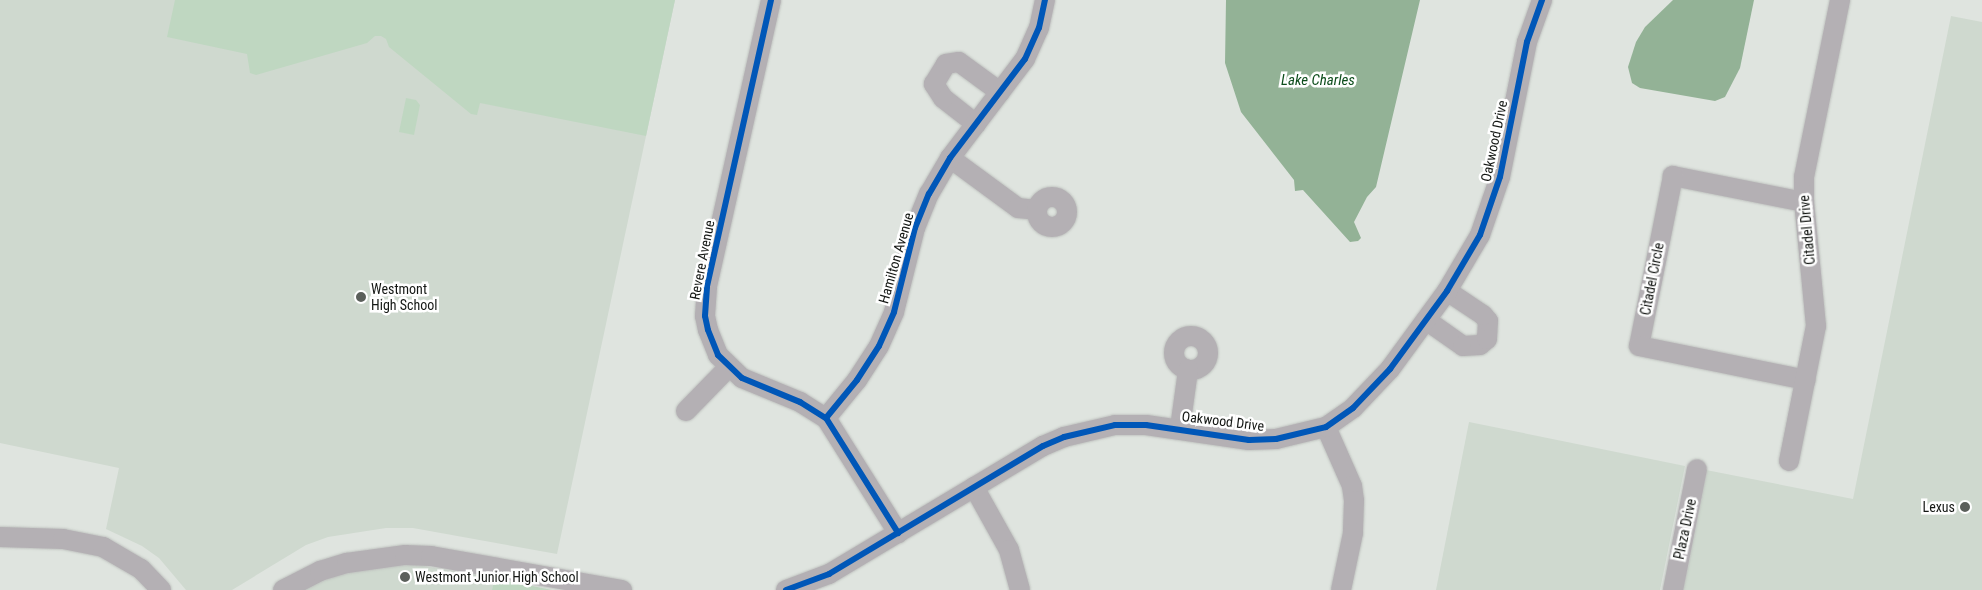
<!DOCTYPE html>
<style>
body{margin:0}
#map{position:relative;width:1982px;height:590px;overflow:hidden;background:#dfe4df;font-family:"Roboto Condensed",sans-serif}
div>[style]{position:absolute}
.built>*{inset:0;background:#cfd9cf}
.green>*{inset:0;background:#bfd7c1}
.water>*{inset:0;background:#93b296}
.roads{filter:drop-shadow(0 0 1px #bfc2bf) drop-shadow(0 0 1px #bfc2bf)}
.minor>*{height:20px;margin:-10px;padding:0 10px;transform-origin:10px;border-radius:10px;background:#b4b0b4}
.minor>.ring{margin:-10px;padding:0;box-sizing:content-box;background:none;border:20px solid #b4b0b4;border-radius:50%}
.cycleway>*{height:6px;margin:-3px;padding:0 3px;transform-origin:3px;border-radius:3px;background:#0057b8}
.dots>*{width:14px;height:14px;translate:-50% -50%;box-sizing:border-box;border:2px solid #fff;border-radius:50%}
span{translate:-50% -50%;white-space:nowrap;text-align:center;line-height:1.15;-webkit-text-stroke:5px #fff;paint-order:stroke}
.street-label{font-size:14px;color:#141714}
.poi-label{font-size:14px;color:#141714}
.left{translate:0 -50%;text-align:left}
.right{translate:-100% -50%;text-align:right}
.water-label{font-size:15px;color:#0c4d1b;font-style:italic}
</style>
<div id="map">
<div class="built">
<div style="clip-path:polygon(0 0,675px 0,557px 554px,413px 528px,386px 528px,328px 537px,306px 545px,232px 590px,186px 590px,159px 558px,142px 546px,106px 529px,119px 468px,0 443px)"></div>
<div style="clip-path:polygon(1951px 16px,1982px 22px,1982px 590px,1682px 590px,1706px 470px,1853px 499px)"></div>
<div style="clip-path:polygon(1469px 422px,1685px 466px,1660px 590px,1436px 590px)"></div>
<div style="clip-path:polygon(411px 564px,494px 578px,492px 590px,298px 590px,351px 569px)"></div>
</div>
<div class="green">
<div style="clip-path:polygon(175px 0,675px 0,646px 136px,480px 103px,477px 115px,471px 114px,389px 47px,386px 39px,381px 36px,375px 36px,367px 43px,256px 75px,250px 73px,247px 54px,167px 37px)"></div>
<div style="clip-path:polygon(406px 98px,416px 100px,420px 105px,414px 135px,399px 132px)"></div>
<div style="clip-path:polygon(494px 578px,552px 590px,492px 590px)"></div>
</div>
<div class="water">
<div style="clip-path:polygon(1226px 0,1420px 0,1376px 187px,1367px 197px,1354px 222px,1361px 238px,1358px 241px,1350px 242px,1303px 190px,1295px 191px,1294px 180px,1241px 112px,1225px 63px)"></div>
<div style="clip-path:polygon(1673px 0,1754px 0,1740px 68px,1725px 97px,1715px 101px,1640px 88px,1632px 83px,1628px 67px,1636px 42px,1645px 27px)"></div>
</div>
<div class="roads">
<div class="minor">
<div style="left:771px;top:0;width:294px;rotate:102.6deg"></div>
<div style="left:707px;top:287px;width:29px;rotate:94deg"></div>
<div style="left:705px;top:316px;width:14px;rotate:78deg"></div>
<div style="left:708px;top:330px;width:27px;rotate:68deg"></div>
<div style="left:718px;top:355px;width:33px;rotate:44deg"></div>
<div style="left:742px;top:378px;width:63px;rotate:22.5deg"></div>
<div style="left:800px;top:402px;width:31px;rotate:32deg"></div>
<div style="left:826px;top:418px;width:136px;rotate:57.9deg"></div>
<div style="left:976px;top:124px;width:42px;rotate:-141.8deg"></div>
<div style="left:943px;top:98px;width:17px;rotate:-123deg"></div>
<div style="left:934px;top:84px;width:23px;rotate:-59deg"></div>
<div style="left:946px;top:64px;width:13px;rotate:-9deg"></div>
<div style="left:959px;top:62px;width:51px;rotate:36.2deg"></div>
<div style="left:950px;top:158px;width:84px;rotate:36.3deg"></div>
<div style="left:1018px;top:208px;width:18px;rotate:6deg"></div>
<div class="ring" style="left:1037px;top:197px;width:10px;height:10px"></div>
<div style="left:1804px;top:202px;width:134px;rotate:-168.8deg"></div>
<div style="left:1673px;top:176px;width:173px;rotate:101.3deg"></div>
<div style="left:1639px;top:346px;width:170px;rotate:11.5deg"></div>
<div style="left:1426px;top:320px;width:45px;rotate:35.1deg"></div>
<div style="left:1463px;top:346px;width:17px;rotate:-3deg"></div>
<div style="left:1480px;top:345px;width:9px;rotate:-41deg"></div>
<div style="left:1487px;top:339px;width:18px;rotate:-87deg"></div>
<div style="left:1488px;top:321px;width:8px;rotate:-130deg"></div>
<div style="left:1483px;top:315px;width:43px;rotate:-146.3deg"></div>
<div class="ring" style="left:1174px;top:336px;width:14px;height:14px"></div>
<div style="left:686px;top:411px;width:60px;rotate:-45.7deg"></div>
<div style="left:826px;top:418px;width:49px;rotate:-50.8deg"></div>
<div style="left:857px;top:380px;width:40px;rotate:-57.1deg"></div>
<div style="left:879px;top:346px;width:37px;rotate:-66deg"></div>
<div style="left:894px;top:312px;width:87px;rotate:-76deg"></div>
<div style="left:915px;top:228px;width:37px;rotate:-68deg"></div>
<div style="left:929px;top:194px;width:42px;rotate:-59.7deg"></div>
<div style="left:950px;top:158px;width:124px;rotate:-52.9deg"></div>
<div style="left:1025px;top:59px;width:34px;rotate:-66deg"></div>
<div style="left:1039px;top:28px;width:29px;rotate:-78deg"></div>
<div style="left:1326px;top:427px;width:64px;rotate:66.2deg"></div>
<div style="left:1352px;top:486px;width:15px;rotate:82deg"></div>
<div style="left:1354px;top:501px;width:32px;rotate:92deg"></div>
<div style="left:1353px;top:533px;width:58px;rotate:101.9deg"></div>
<div style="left:1180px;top:428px;width:59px;rotate:-82.1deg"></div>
<div style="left:1789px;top:461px;width:138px;rotate:-78.7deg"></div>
<div style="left:1816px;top:326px;width:125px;rotate:-95.5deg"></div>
<div style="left:1804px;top:202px;width:25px;rotate:-90deg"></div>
<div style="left:1804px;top:177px;width:181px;rotate:-78.5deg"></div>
<div style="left:974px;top:487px;width:72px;rotate:60.9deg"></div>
<div style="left:1009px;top:550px;width:41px;rotate:74.6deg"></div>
<div style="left:0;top:537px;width:63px;rotate:1.8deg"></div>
<div style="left:63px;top:539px;width:41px;rotate:11.3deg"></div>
<div style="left:103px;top:547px;width:44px;rotate:30.1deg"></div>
<div style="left:141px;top:569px;width:29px;rotate:46deg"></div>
<div style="left:283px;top:590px;width:42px;rotate:-27.2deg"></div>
<div style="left:320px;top:571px;width:28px;rotate:-17deg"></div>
<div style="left:347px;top:563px;width:59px;rotate:-7.9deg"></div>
<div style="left:405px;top:555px;width:26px;rotate:2deg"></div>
<div style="left:431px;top:556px;width:194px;rotate:10.1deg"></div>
<div style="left:786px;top:590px;width:46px;rotate:-20.4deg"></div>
<div style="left:829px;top:574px;width:249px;rotate:-30.9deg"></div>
<div style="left:1043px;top:446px;width:23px;rotate:-23deg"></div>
<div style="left:1064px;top:437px;width:52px;rotate:-13.2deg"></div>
<div style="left:1115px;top:425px;width:31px"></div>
<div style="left:1146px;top:425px;width:104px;rotate:8.3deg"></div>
<div style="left:1249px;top:440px;width:27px;rotate:-2deg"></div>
<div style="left:1276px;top:439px;width:51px;rotate:-13.5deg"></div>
<div style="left:1326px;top:427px;width:33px;rotate:-35deg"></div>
<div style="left:1353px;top:408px;width:54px;rotate:-46.5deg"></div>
<div style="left:1390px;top:369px;width:97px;rotate:-53.8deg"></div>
<div style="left:1447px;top:291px;width:65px;rotate:-59.5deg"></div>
<div style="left:1480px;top:235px;width:61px;rotate:-71deg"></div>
<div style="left:1500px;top:177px;width:138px;rotate:-78.7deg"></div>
<div style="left:1527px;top:42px;width:45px;rotate:-70.3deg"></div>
<div style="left:1673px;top:590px;width:123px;rotate:-78.8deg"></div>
</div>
</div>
<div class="cycleway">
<div style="left:771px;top:0;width:294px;rotate:102.6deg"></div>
<div style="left:707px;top:287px;width:29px;rotate:94deg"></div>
<div style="left:705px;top:316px;width:14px;rotate:78deg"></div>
<div style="left:708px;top:330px;width:27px;rotate:68deg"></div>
<div style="left:718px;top:355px;width:33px;rotate:44deg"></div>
<div style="left:742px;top:378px;width:63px;rotate:22.5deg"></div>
<div style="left:800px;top:402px;width:31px;rotate:32deg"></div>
<div style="left:826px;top:418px;width:136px;rotate:57.9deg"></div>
<div style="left:826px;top:418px;width:49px;rotate:-50.8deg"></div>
<div style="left:857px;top:380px;width:40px;rotate:-57.1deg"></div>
<div style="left:879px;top:346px;width:37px;rotate:-66deg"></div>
<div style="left:894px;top:312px;width:87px;rotate:-76deg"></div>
<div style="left:915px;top:228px;width:37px;rotate:-68deg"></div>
<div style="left:929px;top:194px;width:42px;rotate:-59.7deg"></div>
<div style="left:950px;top:158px;width:124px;rotate:-52.9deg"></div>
<div style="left:1025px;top:59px;width:34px;rotate:-66deg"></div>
<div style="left:1039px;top:28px;width:29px;rotate:-78deg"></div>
<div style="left:786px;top:590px;width:46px;rotate:-20.4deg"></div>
<div style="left:829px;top:574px;width:249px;rotate:-30.9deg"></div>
<div style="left:1043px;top:446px;width:23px;rotate:-23deg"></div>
<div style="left:1064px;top:437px;width:52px;rotate:-13.2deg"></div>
<div style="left:1115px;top:425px;width:31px"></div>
<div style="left:1146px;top:425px;width:104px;rotate:8.3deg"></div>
<div style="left:1249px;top:440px;width:27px;rotate:-2deg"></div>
<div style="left:1276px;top:439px;width:51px;rotate:-13.5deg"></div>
<div style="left:1326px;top:427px;width:33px;rotate:-35deg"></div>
<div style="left:1353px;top:408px;width:54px;rotate:-46.5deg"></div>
<div style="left:1390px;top:369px;width:97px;rotate:-53.8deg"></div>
<div style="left:1447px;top:291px;width:65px;rotate:-59.5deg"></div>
<div style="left:1480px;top:235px;width:61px;rotate:-71deg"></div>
<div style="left:1500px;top:177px;width:138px;rotate:-78.7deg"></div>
<div style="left:1527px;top:42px;width:45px;rotate:-70.3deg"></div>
</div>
<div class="dots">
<div style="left:361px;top:297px;background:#5b5f5b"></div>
<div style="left:1965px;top:507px;background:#5b5f5b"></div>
<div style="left:405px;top:577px;background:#5b5f5b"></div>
</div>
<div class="street-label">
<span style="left:1494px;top:141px;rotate:-78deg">Oakwood Drive</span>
<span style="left:1807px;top:230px;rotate:-95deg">Citadel Drive</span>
<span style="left:896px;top:258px;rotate:-74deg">Hamilton Avenue</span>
<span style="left:702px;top:260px;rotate:-79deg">Revere Avenue</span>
<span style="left:1652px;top:279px;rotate:-79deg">Citadel Circle</span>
<span style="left:1223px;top:421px;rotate:7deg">Oakwood Drive</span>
<span style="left:1685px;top:529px;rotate:-78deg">Plaza Drive</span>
</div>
<div class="poi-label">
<span class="left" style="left:371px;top:297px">Westmont<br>High School</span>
<span class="right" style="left:1955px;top:507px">Lexus</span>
<span class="left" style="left:415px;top:577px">Westmont Junior High School</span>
</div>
<div class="water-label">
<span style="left:1318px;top:81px">Lake Charles</span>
</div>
</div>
